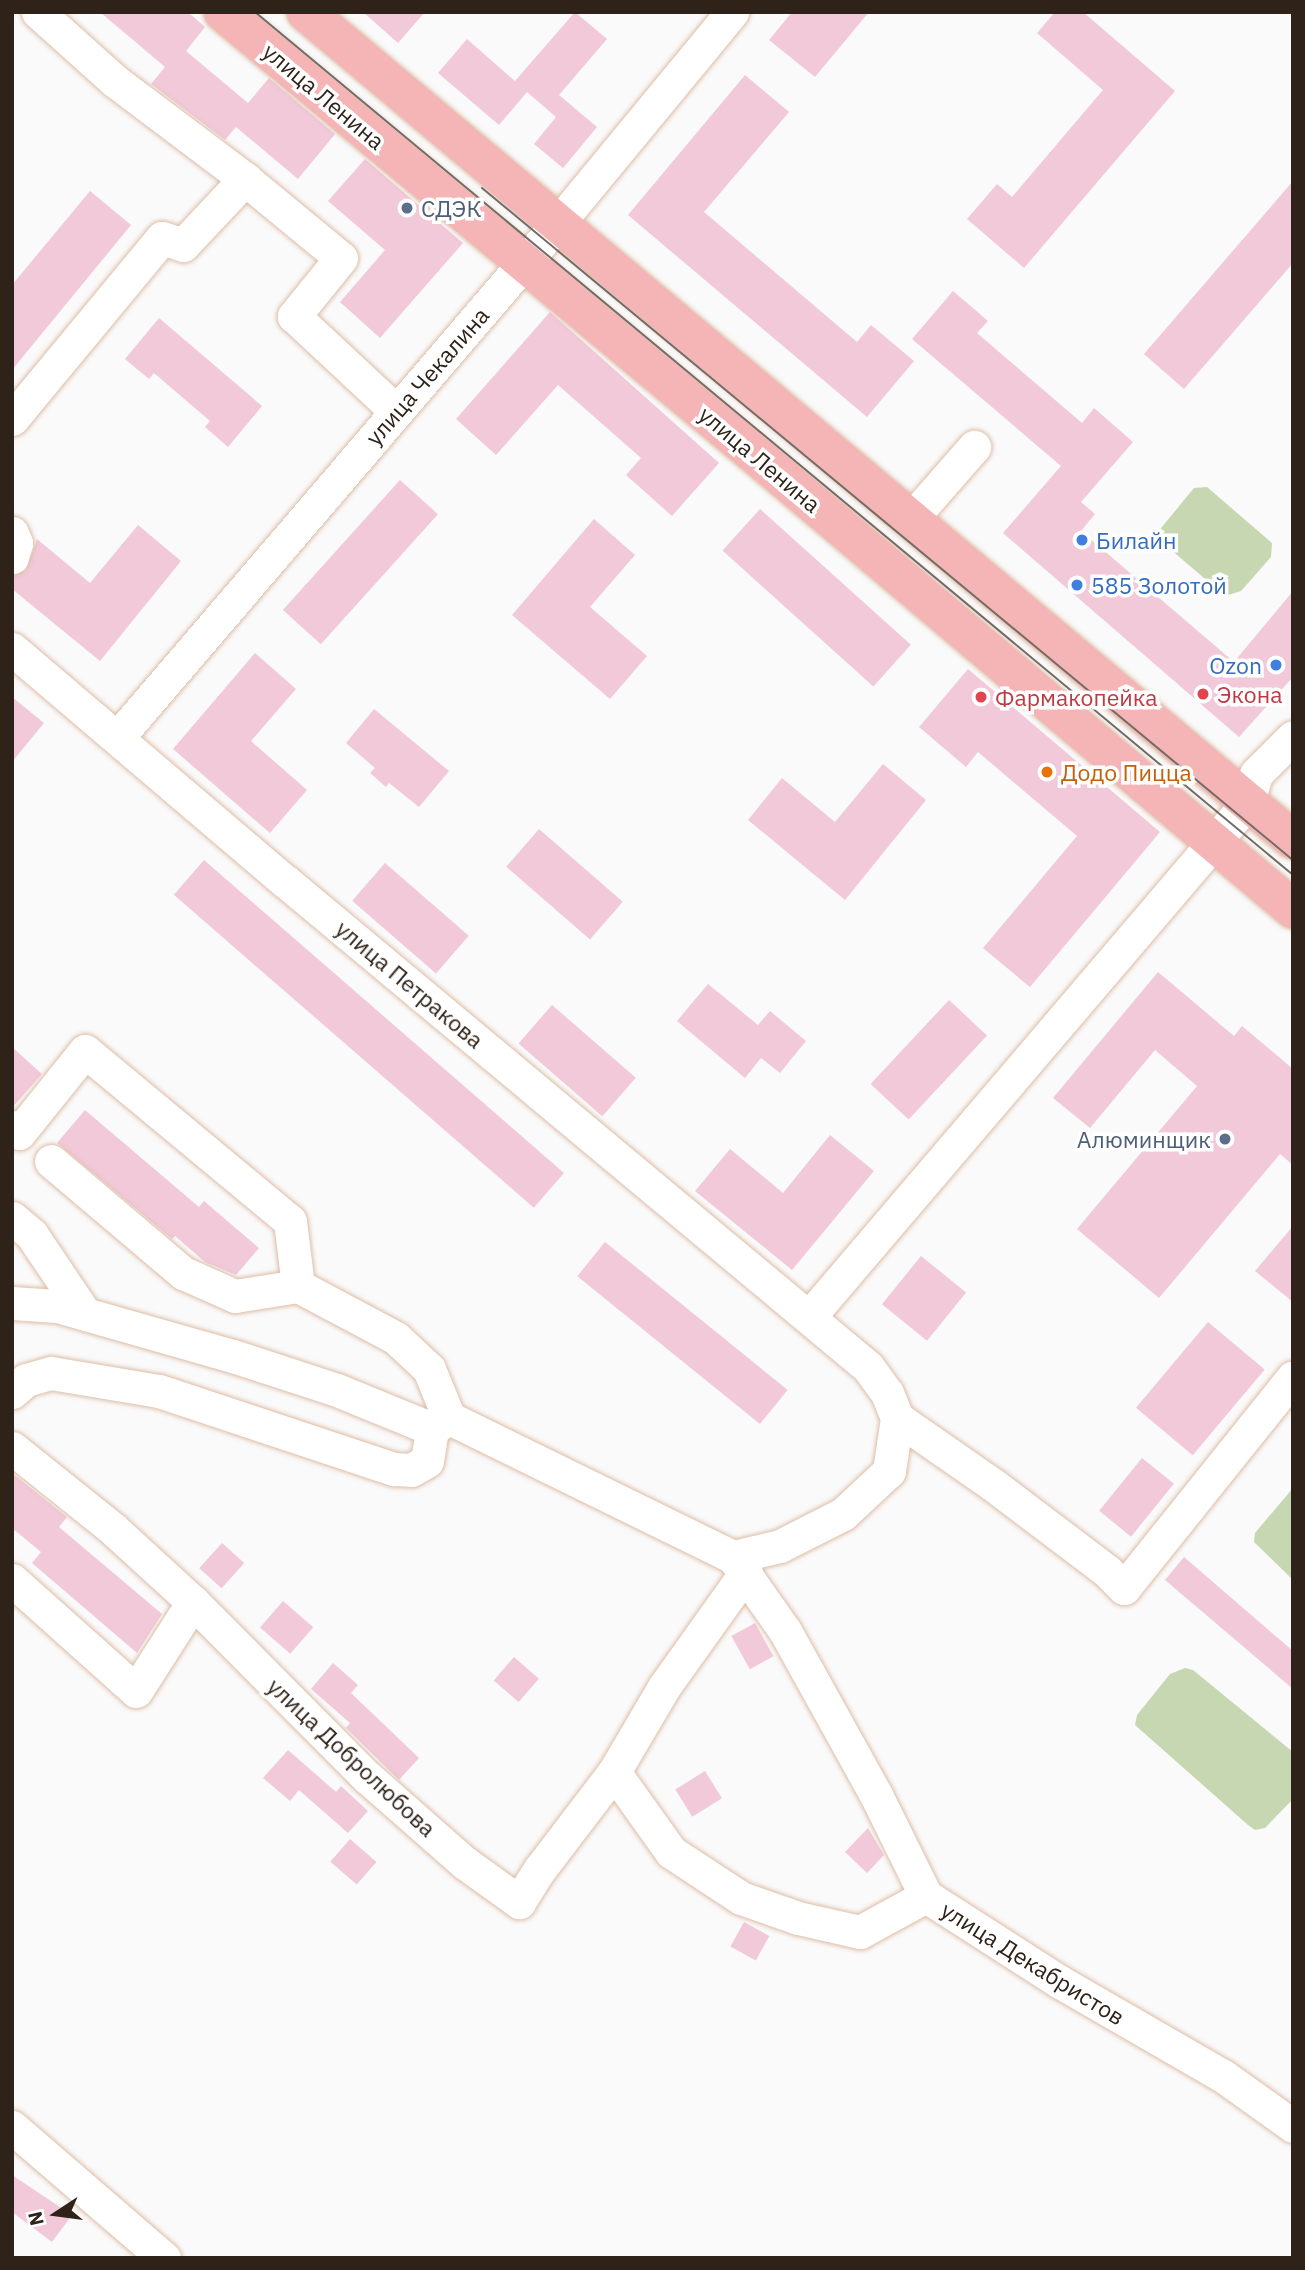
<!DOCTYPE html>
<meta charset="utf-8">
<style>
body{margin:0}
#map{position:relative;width:1305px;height:2270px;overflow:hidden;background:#fafafa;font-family:"IBM Plex Sans",sans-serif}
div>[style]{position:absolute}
.green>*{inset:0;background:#c7d7b2}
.building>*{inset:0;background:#f1c9d8;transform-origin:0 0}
.roads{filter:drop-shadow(0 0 2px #ddbda6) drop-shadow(0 0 2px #ddbda6)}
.minor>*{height:33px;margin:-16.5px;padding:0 16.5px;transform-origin:16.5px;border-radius:16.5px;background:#fff}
.major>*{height:38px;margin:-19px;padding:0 19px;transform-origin:19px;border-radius:19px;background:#f5b4b5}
.tram>*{height:2px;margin:-1px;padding:0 1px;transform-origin:1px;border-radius:1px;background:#736c66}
.dots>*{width:19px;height:19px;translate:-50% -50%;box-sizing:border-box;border:4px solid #fff;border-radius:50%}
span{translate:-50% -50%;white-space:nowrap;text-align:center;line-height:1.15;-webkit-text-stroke:7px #fff;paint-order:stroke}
.street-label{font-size:23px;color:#2e2219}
.service-label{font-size:23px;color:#4e5e75}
.left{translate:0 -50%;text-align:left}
.right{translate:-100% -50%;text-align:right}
.shop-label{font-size:23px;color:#366cbe}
.health-label{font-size:23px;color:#be3a42}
.food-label{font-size:23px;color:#c56008}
.frame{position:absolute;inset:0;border:14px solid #2e2219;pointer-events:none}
.north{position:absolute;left:21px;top:2179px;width:70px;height:70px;-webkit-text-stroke:5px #fff;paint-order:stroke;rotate:257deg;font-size:19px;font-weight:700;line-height:28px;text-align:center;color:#2e2219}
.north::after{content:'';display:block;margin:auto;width:24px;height:32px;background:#2e2219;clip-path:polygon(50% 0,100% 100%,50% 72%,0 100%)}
</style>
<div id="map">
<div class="green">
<div style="clip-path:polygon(1207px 487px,1272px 543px,1271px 557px,1241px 591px,1225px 596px,1163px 543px,1161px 528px,1194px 488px)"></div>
<div style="clip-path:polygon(1293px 1488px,1293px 1580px,1254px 1542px,1255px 1533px)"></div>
<div style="clip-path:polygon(1185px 1668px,1193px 1670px,1293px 1752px,1293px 1799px,1265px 1828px,1255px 1830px,1248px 1825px,1135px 1725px,1137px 1715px,1170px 1674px)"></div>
</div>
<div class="building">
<div style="clip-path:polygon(100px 12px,188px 12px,205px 27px,186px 51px,248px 103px,269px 78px,335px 134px,298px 179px,236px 127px,225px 140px,151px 84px,165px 67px)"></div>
<div style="clip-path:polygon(363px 12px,425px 12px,398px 43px)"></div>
<div style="clip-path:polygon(575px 12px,607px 39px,559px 95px,597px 127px,563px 168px,534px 144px,556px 117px,527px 92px,499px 125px,438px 73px,467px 39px,515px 81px)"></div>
<div style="clip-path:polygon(792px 12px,869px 12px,815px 77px,769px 40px)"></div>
<div style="clip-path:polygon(1055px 12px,1083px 12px,1175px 91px,1024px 268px,967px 219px,997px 184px,1012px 197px,1103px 90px,1037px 33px)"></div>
<div style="clip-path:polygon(745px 75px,789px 112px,704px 212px,857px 342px,871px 325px,914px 361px,867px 417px,628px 215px)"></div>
<div style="clip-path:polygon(365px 159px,463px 243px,380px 338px,340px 302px,385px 250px,328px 201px)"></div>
<div style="clip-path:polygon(1293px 181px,1293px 263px,1184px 389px,1144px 354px)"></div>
<div style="clip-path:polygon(90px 191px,131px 225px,12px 370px,12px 285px)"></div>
<div style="clip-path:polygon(953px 291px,988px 321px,977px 333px,1082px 423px,1094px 408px,1133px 442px,1081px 502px,1095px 514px,1081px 531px,1234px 662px,1293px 591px,1293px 677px,1239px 737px,1003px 533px,1061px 466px,912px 339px)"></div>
<div style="clip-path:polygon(550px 312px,719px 463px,672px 516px,626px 475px,641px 458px,558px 385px,496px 455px,456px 419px)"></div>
<div style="clip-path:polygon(159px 318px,262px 406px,228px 447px,205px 427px,210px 421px,154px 373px,149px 379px,125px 359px)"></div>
<div style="left:400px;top:480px;width:51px;height:175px;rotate:42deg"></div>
<div style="left:760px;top:509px;width:203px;height:56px;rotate:42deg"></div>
<div style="clip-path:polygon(594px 519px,635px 555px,590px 607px,647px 656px,610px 699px,512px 615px)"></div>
<div style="clip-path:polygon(138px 525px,181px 561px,100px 661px,12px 589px,12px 576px,26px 570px,37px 539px,90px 583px)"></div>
<div style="clip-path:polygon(255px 653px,296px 689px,251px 741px,307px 790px,270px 833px,173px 749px)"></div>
<div style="clip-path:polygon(968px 669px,1160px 832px,1030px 987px,983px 948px,1077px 836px,978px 752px,966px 767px,919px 727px)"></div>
<div style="clip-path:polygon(12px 697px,44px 723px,12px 762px)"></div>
<div style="clip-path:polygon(374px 709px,449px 771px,419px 807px,389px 783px,386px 787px,370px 773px,375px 768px,346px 743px)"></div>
<div style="clip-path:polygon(883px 764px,926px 800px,845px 900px,748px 820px,782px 778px,835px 822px)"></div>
<div style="left:539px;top:829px;width:111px;height:50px;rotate:41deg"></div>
<div style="left:204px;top:860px;width:477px;height:46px;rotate:41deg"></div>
<div style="left:385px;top:863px;width:111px;height:50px;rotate:41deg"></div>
<div style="clip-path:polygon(1158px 972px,1234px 1036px,1242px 1026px,1293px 1069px,1293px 1165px,1280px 1154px,1159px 1298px,1077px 1229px,1197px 1086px,1155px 1050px,1090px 1128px,1053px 1098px)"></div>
<div style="clip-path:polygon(708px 984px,758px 1025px,770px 1011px,806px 1041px,780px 1073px,761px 1058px,745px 1078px,677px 1021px)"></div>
<div style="left:949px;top:1000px;width:52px;height:115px;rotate:43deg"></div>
<div style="left:552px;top:1005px;width:111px;height:51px;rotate:41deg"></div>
<div style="clip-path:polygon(12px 1047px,42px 1074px,12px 1108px)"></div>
<div style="clip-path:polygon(85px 1110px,199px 1207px,204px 1201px,259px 1248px,236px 1275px,205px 1262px,175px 1236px,172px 1239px,57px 1143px)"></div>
<div style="clip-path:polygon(830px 1135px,874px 1171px,792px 1270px,695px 1191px,730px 1149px,783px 1193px)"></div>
<div style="clip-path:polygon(1293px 1226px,1293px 1302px,1255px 1271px)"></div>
<div style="left:605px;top:1242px;width:235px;height:44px;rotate:39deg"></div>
<div style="left:921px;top:1256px;width:58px;height:62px;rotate:39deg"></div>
<div style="left:1208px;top:1322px;width:74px;height:112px;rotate:40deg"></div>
<div style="left:1142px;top:1458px;width:41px;height:68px;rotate:39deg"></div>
<div style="clip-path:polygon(12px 1473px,67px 1517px,59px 1527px,162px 1614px,137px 1653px,32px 1563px,41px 1552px,12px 1528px)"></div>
<div style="left:222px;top:1543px;width:30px;height:34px;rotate:42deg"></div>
<div style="clip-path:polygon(1184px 1557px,1293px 1651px,1293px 1689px,1165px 1580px)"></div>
<div style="left:283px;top:1601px;width:40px;height:35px;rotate:41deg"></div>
<div style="left:755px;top:1623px;width:38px;height:27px;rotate:61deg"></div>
<div style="left:514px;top:1657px;width:33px;height:31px;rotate:41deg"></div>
<div style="clip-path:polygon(333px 1663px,358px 1685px,351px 1693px,419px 1758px,399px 1780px,346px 1728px,350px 1723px,311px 1689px)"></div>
<div style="clip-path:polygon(288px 1750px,336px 1792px,341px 1786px,368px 1811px,348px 1833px,299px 1790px,290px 1801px,263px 1778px)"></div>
<div style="left:705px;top:1771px;width:32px;height:35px;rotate:58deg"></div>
<div style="clip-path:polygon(868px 1828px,884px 1855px,867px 1873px,845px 1852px)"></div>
<div style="left:350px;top:1839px;width:35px;height:30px;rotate:41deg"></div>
<div style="left:744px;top:1922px;width:29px;height:28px;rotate:29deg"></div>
<div style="clip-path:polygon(12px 2175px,72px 2215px,52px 2242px,12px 2212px)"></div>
</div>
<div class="roads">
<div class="minor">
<div style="left:38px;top:12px;width:103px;rotate:41.9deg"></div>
<div style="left:115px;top:81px;width:163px;rotate:37deg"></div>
<div style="left:245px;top:179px;width:124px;rotate:39.5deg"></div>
<div style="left:341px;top:258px;width:75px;rotate:129deg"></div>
<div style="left:294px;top:316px;width:139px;rotate:43deg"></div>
<div style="left:12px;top:419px;width:235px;rotate:-50.4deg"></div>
<div style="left:162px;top:238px;width:22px;rotate:18deg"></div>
<div style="left:183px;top:245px;width:91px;rotate:-46.8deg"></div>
<div style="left:911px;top:519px;width:96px;rotate:-48.8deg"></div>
<div style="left:12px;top:533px;width:11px;rotate:68deg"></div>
<div style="left:16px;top:543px;width:15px;rotate:106deg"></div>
<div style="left:12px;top:649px;width:358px;rotate:40.4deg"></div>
<div style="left:285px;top:881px;width:759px;rotate:39.82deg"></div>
<div style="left:868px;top:1367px;width:32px;rotate:54deg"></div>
<div style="left:887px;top:1393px;width:27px;rotate:68deg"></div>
<div style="left:897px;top:1418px;width:54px;rotate:98.6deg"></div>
<div style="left:889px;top:1471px;width:63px;rotate:136.9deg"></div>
<div style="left:843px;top:1514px;width:71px;rotate:153.1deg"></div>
<div style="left:780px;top:1546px;width:48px;rotate:166.8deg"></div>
<div style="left:733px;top:1557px;width:316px;rotate:-153.9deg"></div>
<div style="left:449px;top:1418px;width:53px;rotate:-112.2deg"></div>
<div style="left:429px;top:1369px;width:45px;rotate:-136.8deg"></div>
<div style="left:396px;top:1338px;width:111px;rotate:-152deg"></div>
<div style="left:118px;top:737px;width:678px;rotate:-49.43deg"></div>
<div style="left:559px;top:222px;width:272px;rotate:-50.5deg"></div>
<div style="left:12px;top:1127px;width:9px;rotate:41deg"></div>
<div style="left:19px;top:1133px;width:105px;rotate:-51.2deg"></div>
<div style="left:85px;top:1051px;width:266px;rotate:39.7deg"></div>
<div style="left:290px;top:1221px;width:65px;rotate:83deg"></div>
<div style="left:298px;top:1286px;width:64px;rotate:171deg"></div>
<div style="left:235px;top:1296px;width:57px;rotate:-156.1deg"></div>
<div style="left:183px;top:1273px;width:173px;rotate:-139.7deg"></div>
<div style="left:12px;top:1218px;width:26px;rotate:40deg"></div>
<div style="left:32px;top:1235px;width:95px;rotate:56.1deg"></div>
<div style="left:12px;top:1303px;width:45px;rotate:3.8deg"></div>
<div style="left:57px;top:1306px;width:183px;rotate:15.9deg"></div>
<div style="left:233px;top:1356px;width:109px;rotate:18.1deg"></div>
<div style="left:337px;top:1390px;width:103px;rotate:22.3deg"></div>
<div style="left:432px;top:1429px;width:20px;rotate:-33deg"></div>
<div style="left:809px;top:1317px;width:677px;rotate:-49.55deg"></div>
<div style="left:1248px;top:802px;width:29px;rotate:-74deg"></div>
<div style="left:1256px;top:774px;width:52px;rotate:-45deg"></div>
<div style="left:12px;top:1392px;width:18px;rotate:-41deg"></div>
<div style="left:26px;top:1380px;width:26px;rotate:-16deg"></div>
<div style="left:51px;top:1373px;width:109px;rotate:9.5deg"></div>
<div style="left:159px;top:1391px;width:248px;rotate:18.4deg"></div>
<div style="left:394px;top:1469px;width:17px;rotate:3deg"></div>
<div style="left:411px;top:1470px;width:18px;rotate:-29deg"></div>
<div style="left:427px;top:1461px;width:32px;rotate:-81deg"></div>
<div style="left:897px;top:1418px;width:116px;rotate:34.8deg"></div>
<div style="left:992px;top:1484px;width:144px;rotate:37.1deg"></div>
<div style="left:1107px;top:1571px;width:24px;rotate:45deg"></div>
<div style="left:1124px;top:1588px;width:270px;rotate:-51.3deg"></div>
<div style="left:12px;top:1448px;width:129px;rotate:38.7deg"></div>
<div style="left:113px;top:1529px;width:108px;rotate:42.4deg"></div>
<div style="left:193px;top:1602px;width:247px;rotate:45.2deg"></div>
<div style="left:367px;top:1777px;width:130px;rotate:41.3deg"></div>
<div style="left:465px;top:1863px;width:67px;rotate:35.8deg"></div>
<div style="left:519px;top:1902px;width:39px;rotate:-58deg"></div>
<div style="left:540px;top:1869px;width:122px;rotate:-52.7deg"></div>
<div style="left:614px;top:1772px;width:99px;rotate:-59.5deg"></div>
<div style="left:664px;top:1687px;width:141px;rotate:-54.5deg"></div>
<div style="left:733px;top:1557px;width:90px;rotate:54.9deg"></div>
<div style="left:785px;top:1631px;width:188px;rotate:61deg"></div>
<div style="left:876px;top:1795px;width:113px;rotate:63.7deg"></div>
<div style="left:926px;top:1896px;width:159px;rotate:32.7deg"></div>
<div style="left:1060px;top:1982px;width:188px;rotate:30deg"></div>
<div style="left:1223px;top:2076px;width:86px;rotate:35.5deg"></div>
<div style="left:12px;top:1580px;width:166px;rotate:41.8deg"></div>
<div style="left:136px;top:1691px;width:106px;rotate:-57.4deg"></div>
<div style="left:614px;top:1772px;width:98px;rotate:54.5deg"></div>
<div style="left:671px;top:1852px;width:84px;rotate:33.3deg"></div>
<div style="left:741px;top:1898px;width:60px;rotate:19.3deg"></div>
<div style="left:798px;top:1918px;width:64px;rotate:12.7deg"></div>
<div style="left:860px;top:1932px;width:75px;rotate:-28.6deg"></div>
<div style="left:12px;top:2127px;width:201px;rotate:40.8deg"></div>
</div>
<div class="major">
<div style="left:223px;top:12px;width:712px;rotate:39.75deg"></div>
<div style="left:770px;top:467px;width:685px;rotate:40.2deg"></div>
<div style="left:306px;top:12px;width:1288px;rotate:39.99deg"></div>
</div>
</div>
<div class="tram">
<div style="left:255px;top:12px;width:1350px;rotate:39.74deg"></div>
<div style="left:482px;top:188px;width:1053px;rotate:39.65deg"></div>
</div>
<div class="dots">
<div style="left:407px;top:208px;background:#5c6f8a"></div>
<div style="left:1082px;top:540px;background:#3f7fe0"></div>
<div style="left:1077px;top:585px;background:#3f7fe0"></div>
<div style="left:1276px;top:665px;background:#3f7fe0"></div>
<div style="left:1203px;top:694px;background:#e0444e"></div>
<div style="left:981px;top:697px;background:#e0444e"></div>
<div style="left:1047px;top:772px;background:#e8710a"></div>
<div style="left:1225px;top:1139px;background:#5c6f8a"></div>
</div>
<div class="street-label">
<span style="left:324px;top:96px;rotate:40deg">улица Ленина</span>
<span style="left:427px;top:376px;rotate:-49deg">улица Чекалина</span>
<span style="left:760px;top:459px;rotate:40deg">улица Ленина</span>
<span style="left:410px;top:984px;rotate:40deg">улица Петракова</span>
<span style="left:352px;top:1757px;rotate:43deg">улица Добролюбова</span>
<span style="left:1033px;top:1963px;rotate:32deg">улица Декабристов</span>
</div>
<div class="service-label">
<span class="left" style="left:421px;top:208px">СДЭК</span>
<span class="right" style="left:1211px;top:1139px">Алюминщик</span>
</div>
<div class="shop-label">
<span class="left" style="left:1096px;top:540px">Билайн</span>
<span class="left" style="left:1091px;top:585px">585 Золотой</span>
<span class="right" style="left:1262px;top:665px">Ozon</span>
</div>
<div class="health-label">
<span class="left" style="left:1217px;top:694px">Экона</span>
<span class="left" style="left:995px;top:697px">Фармакопейка</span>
</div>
<div class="food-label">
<span class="left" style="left:1061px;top:772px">Додо Пицца</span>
</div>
<div class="frame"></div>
<div class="north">N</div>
</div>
